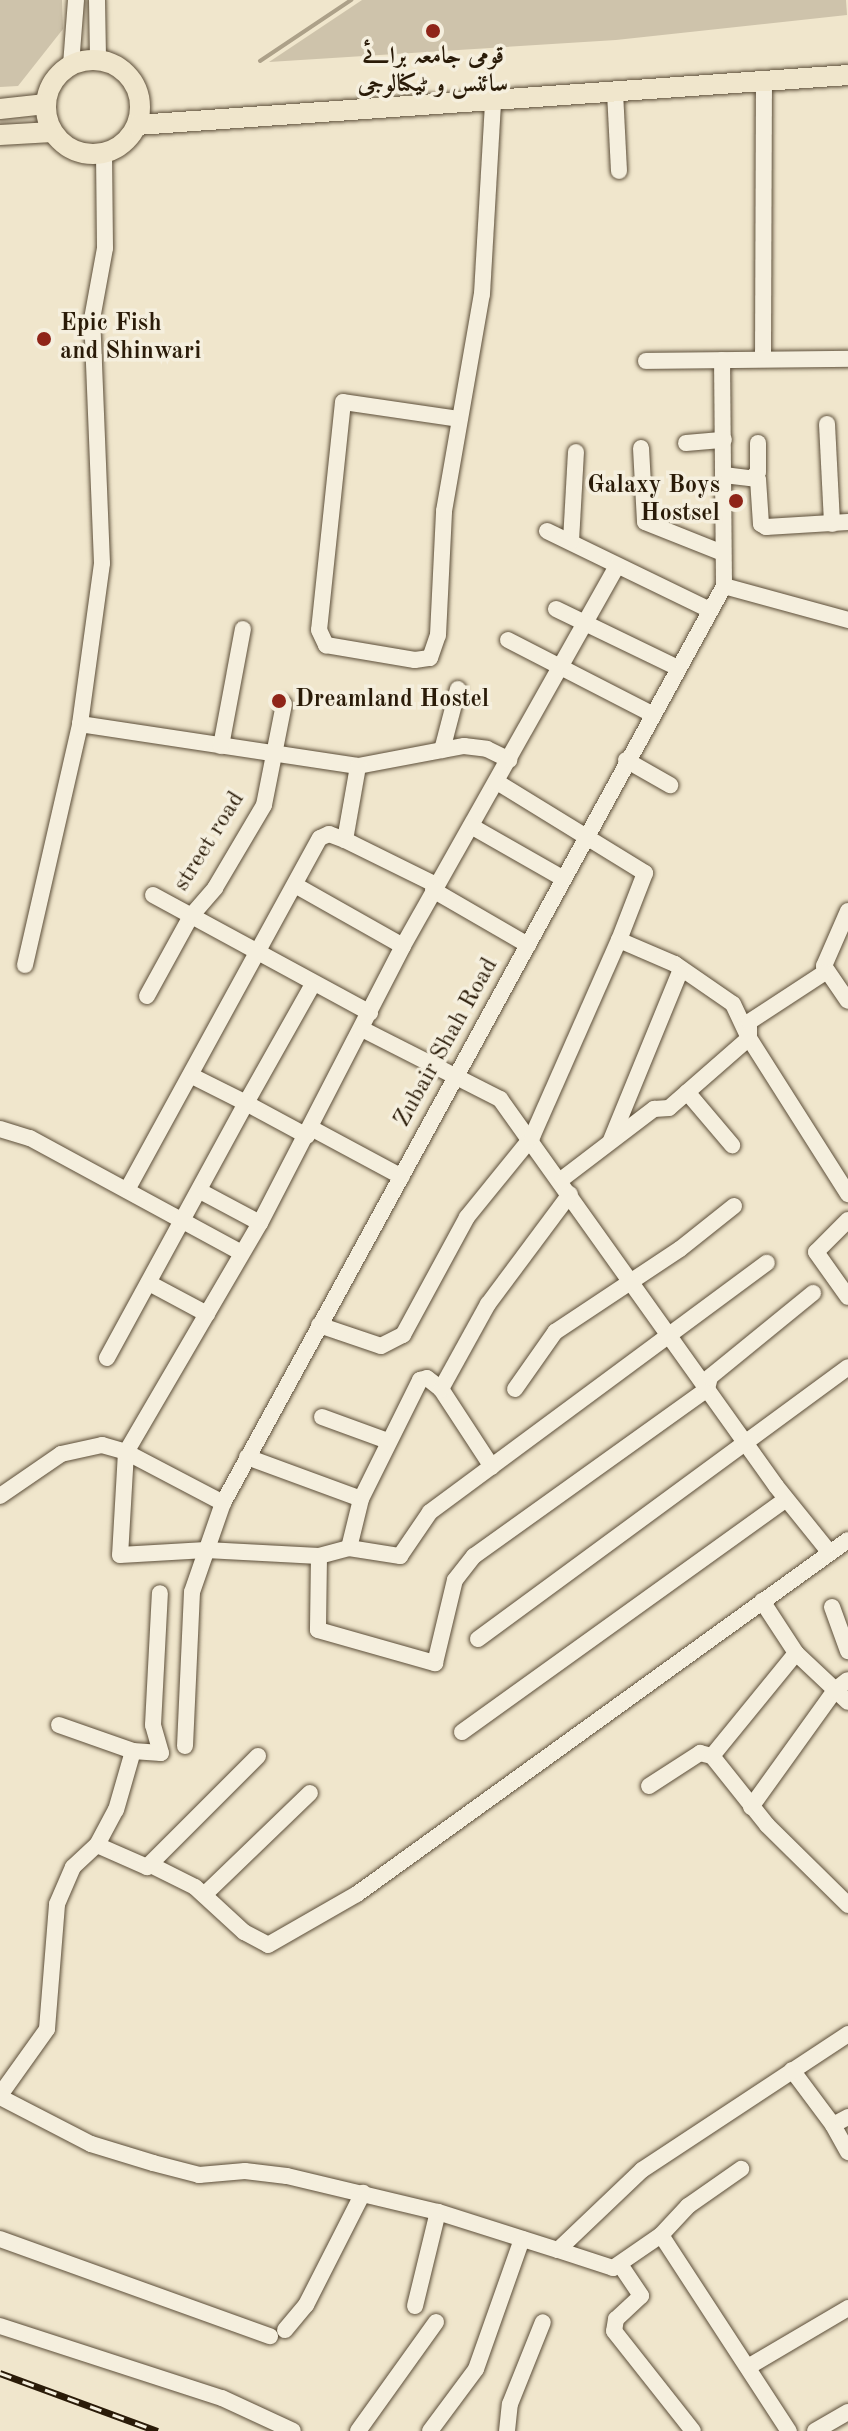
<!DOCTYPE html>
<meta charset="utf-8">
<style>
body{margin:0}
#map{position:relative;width:848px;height:2431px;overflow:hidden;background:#f0e6cc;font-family:"Old Standard TT",Amiri,serif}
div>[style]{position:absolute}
.green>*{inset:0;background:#cec3ab}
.stream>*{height:4px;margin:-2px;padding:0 2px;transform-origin:2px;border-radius:2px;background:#ada189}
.roads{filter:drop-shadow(0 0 2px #5c4e39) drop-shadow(0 0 2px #5c4e39)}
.minor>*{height:16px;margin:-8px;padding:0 8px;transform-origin:8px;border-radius:8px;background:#f5efde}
.major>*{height:20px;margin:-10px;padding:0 10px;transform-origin:10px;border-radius:10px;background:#f0e6cc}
.major>.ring{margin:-10px;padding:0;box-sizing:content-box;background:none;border:20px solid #f0e6cc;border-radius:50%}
.rail>*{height:7px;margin-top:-3.5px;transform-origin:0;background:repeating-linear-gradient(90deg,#f5efde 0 12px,#2a1b08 0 24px);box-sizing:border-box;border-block:2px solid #2a1b08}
.dots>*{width:22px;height:22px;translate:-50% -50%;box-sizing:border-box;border:4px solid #f5efde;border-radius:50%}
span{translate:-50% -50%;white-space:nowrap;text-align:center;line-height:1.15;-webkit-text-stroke:7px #f5efde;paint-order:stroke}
.poi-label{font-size:24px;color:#2a1b08;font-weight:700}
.left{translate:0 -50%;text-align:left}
.right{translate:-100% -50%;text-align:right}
.street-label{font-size:24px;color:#2a1b08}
</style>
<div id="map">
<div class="green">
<div style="clip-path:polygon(0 0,62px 0,63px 29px,18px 86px,0 87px)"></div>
<div style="clip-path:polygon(362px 0,846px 0,847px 15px,616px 40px,269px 62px)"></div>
</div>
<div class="stream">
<div style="left:260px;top:61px;width:110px;rotate:-33.8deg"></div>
</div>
<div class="roads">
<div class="minor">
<div style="left:97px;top:0;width:60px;rotate:89deg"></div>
<div style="left:71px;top:65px;width:65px;rotate:-85.6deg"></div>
<div style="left:615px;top:92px;width:79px;rotate:87.1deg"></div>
<div style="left:763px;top:359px;width:278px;rotate:-89.8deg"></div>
<div style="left:646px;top:361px;width:202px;rotate:-0.6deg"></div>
<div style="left:459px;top:419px;width:117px;rotate:-171.7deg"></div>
<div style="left:343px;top:402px;width:229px;rotate:96deg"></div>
<div style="left:319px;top:630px;width:17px;rotate:65deg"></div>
<div style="left:326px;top:645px;width:90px;rotate:9.6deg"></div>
<div style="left:415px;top:660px;width:15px;rotate:-8deg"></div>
<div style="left:430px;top:658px;width:24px;rotate:-71deg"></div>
<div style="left:438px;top:635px;width:124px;rotate:-87.2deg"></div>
<div style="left:444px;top:511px;width:220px;rotate:-80.1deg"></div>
<div style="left:482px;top:294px;width:192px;rotate:-86.7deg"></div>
<div style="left:827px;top:424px;width:100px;rotate:87.1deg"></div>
<div style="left:686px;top:443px;width:38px;rotate:-5deg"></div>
<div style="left:641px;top:448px;width:74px;rotate:86.9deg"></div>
<div style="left:645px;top:522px;width:84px;rotate:21.7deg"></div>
<div style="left:724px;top:475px;width:34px;rotate:7deg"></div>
<div style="left:758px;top:479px;width:45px;rotate:86.2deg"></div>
<div style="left:761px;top:524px;width:6px;rotate:31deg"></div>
<div style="left:766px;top:527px;width:82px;rotate:-3.5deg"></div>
<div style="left:753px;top:477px;width:7px;rotate:-45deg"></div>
<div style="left:758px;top:472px;width:29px;rotate:-90deg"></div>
<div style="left:547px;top:531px;width:181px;rotate:25.9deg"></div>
<div style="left:571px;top:541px;width:89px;rotate:-86.8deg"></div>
<div style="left:617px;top:566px;width:436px;rotate:119.4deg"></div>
<div style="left:403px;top:946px;width:312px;rotate:117.3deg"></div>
<div style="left:260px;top:1223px;width:265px;rotate:120.3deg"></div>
<div style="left:126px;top:1452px;width:103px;rotate:93.3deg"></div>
<div style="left:120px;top:1555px;width:86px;rotate:-3.3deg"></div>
<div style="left:206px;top:1550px;width:113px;rotate:3deg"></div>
<div style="left:319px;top:1556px;width:31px;rotate:-15deg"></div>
<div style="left:349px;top:1548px;width:52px;rotate:8.9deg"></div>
<div style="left:400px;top:1556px;width:53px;rotate:-55.7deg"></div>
<div style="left:430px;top:1512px;width:419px;rotate:-36.5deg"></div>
<div style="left:724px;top:586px;width:129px;rotate:15.3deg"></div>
<div style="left:556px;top:609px;width:133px;rotate:25.8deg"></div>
<div style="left:508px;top:640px;width:162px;rotate:27.2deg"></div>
<div style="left:80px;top:724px;width:281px;rotate:8.6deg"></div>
<div style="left:358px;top:766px;width:108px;rotate:-10.7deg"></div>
<div style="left:464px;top:746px;width:23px;rotate:7deg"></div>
<div style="left:487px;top:749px;width:25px;rotate:26deg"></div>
<div style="left:221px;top:746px;width:119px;rotate:-79.4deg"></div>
<div style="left:442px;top:750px;width:63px;rotate:-75.3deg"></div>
<div style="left:626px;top:760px;width:51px;rotate:29.6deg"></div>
<div style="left:497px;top:782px;width:174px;rotate:31.6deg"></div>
<div style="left:645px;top:873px;width:72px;rotate:111.2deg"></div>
<div style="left:619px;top:940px;width:61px;rotate:23.2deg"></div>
<div style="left:675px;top:964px;width:70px;rotate:34.6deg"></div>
<div style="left:733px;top:1004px;width:38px;rotate:65deg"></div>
<div style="left:749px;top:1038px;width:185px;rotate:57.6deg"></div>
<div style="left:471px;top:826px;width:105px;rotate:29.7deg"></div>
<div style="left:345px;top:840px;width:102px;rotate:26.3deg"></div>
<div style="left:295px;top:885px;width:124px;rotate:29.5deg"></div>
<div style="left:433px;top:890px;width:110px;rotate:30.1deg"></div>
<div style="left:153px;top:895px;width:247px;rotate:28.5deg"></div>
<div style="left:848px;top:911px;width:60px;rotate:113.6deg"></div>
<div style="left:824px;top:966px;width:42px;rotate:55.6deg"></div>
<div style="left:25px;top:965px;width:247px;rotate:-77.1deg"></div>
<div style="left:80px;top:724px;width:162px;rotate:-82.2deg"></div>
<div style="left:102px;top:563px;width:244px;rotate:-92.3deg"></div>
<div style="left:92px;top:319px;width:72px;rotate:-79.6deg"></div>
<div style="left:105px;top:248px;width:94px;rotate:-90.6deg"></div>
<div style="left:147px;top:996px;width:91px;rotate:-61.2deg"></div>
<div style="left:191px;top:916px;width:37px;rotate:-49deg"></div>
<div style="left:215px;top:888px;width:96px;rotate:-59.4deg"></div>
<div style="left:264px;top:805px;width:103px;rotate:-78.8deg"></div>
<div style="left:362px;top:1029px;width:155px;rotate:26.9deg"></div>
<div style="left:500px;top:1099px;width:475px;rotate:54.5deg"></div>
<div style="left:776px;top:1486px;width:86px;rotate:51.1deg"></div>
<div style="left:687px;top:1092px;width:70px;rotate:49.7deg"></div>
<div style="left:311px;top:1128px;width:103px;rotate:28.3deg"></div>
<div style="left:0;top:1129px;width:31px;rotate:17deg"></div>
<div style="left:30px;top:1138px;width:241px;rotate:28.5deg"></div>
<div style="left:307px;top:1136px;width:69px;rotate:-151.6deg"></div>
<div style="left:246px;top:1103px;width:137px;rotate:-60.6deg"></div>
<div style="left:611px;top:1140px;width:185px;rotate:-67.7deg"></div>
<div style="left:562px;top:1179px;width:116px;rotate:-37.3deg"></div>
<div style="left:654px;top:1109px;width:15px;rotate:-4deg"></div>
<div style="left:669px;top:1108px;width:106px;rotate:-41.2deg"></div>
<div style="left:749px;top:1038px;width:16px;rotate:-90deg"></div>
<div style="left:749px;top:1022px;width:90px;rotate:-33.2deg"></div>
<div style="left:127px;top:1190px;width:401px;rotate:-61.3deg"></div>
<div style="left:320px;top:838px;width:10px;rotate:-24deg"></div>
<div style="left:329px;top:834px;width:17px;rotate:21deg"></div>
<div style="left:345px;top:840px;width:75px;rotate:-80deg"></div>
<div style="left:200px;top:1191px;width:68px;rotate:28.1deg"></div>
<div style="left:848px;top:1220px;width:45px;rotate:135deg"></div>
<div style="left:816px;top:1252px;width:55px;rotate:54.6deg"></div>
<div style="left:149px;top:1283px;width:66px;rotate:28.1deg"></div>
<div style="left:319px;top:1325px;width:65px;rotate:18.7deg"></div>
<div style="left:381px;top:1346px;width:25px;rotate:-27deg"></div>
<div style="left:403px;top:1335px;width:134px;rotate:-61.5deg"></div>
<div style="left:467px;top:1217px;width:103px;rotate:-50.9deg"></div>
<div style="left:532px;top:1137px;width:215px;rotate:-66.2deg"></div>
<div style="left:107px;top:1358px;width:290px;rotate:-61.4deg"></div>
<div style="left:246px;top:1103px;width:60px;rotate:-153.4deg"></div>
<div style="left:441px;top:1389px;width:93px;rotate:56.8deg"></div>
<div style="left:515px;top:1389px;width:70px;rotate:-54.9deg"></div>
<div style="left:555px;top:1332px;width:150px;rotate:-33.6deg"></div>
<div style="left:680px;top:1249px;width:69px;rotate:-38.5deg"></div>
<div style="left:322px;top:1417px;width:70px;rotate:20deg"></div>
<div style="left:247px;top:1457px;width:121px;rotate:20.2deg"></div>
<div style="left:0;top:1496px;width:74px;rotate:-34.5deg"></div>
<div style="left:61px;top:1454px;width:42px;rotate:-12.4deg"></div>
<div style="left:102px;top:1445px;width:25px;rotate:16deg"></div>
<div style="left:126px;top:1452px;width:110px;rotate:27.7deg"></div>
<div style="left:349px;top:1548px;width:50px;rotate:-76.2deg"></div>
<div style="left:361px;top:1499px;width:133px;rotate:-63.6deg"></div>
<div style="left:420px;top:1380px;width:7px;rotate:-16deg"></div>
<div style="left:427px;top:1378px;width:18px;rotate:38deg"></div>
<div style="left:441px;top:1389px;width:97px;rotate:-61.1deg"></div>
<div style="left:488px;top:1304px;width:137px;rotate:-53.3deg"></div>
<div style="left:319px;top:1556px;width:74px;rotate:90.8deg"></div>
<div style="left:318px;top:1630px;width:122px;rotate:15.8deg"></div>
<div style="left:435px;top:1663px;width:85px;rotate:-76.5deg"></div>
<div style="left:455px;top:1580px;width:31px;rotate:-52deg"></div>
<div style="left:474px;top:1556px;width:287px;rotate:-35.6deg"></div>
<div style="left:707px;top:1389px;width:12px;rotate:-76deg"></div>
<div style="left:710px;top:1377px;width:133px;rotate:-39.2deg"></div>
<div style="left:762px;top:1601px;width:62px;rotate:56.8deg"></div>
<div style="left:796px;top:1653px;width:71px;rotate:43.3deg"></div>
<div style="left:832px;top:1607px;width:47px;rotate:70deg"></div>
<div style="left:478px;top:1639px;width:459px;rotate:-36.3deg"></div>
<div style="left:59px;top:1725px;width:78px;rotate:19.4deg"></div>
<div style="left:133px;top:1751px;width:28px;rotate:4deg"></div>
<div style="left:161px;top:1753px;width:29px;rotate:-106deg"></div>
<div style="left:153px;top:1725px;width:132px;rotate:-87deg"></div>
<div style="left:462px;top:1732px;width:399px;rotate:-35.7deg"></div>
<div style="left:185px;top:1746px;width:154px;rotate:-87.4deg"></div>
<div style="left:192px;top:1592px;width:94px;rotate:-70.8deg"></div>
<div style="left:223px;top:1503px;width:1045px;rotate:-61.35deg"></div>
<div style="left:724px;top:586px;width:226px;rotate:-90.5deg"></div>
<div style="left:712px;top:1756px;width:133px;rotate:-50.8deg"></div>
<div style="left:649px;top:1786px;width:61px;rotate:-32.9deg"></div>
<div style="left:700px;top:1753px;width:12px;rotate:14deg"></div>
<div style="left:712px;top:1756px;width:88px;rotate:51.4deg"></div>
<div style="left:767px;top:1825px;width:114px;rotate:44.6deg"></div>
<div style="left:751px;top:1807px;width:144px;rotate:-54.3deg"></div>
<div style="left:835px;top:1690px;width:16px;rotate:-38deg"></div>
<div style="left:97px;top:1845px;width:40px;rotate:-62deg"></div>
<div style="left:116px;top:1810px;width:61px;rotate:-73.9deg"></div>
<div style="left:151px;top:1865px;width:49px;rotate:26.6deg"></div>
<div style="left:195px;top:1887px;width:67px;rotate:42.6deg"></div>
<div style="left:244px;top:1932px;width:27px;rotate:28deg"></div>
<div style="left:268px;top:1945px;width:103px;rotate:-29.8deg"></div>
<div style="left:357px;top:1894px;width:605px;rotate:-35.79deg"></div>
<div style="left:204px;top:1895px;width:147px;rotate:-43.9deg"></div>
<div style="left:792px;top:2070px;width:69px;rotate:53.3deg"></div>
<div style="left:833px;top:2125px;width:17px;rotate:-28deg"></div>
<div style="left:0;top:2095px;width:81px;rotate:-54.5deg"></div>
<div style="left:47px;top:2029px;width:125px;rotate:-85.4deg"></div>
<div style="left:57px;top:1904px;width:40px;rotate:-66.6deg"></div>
<div style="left:73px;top:1867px;width:33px;rotate:-43deg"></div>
<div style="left:97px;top:1845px;width:55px;rotate:23.7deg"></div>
<div style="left:147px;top:1867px;width:157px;rotate:-45deg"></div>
<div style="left:0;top:2097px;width:102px;rotate:27.3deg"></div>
<div style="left:91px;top:2144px;width:65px;rotate:17deg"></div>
<div style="left:153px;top:2163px;width:48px;rotate:14.6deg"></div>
<div style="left:199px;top:2175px;width:46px;rotate:-5deg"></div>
<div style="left:245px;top:2171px;width:42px;rotate:6.8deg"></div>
<div style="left:287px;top:2176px;width:155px;rotate:13.4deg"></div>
<div style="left:438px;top:2212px;width:126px;rotate:17.6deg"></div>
<div style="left:558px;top:2250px;width:116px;rotate:-43.6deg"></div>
<div style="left:642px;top:2170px;width:247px;rotate:-33.4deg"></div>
<div style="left:833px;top:2125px;width:31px;rotate:61deg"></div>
<div style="left:661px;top:2235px;width:40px;rotate:-47deg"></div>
<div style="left:688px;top:2206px;width:65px;rotate:-34.9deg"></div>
<div style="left:0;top:2239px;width:287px;rotate:19.8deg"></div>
<div style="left:558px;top:2250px;width:58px;rotate:18.1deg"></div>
<div style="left:613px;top:2268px;width:58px;rotate:-34.5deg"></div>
<div style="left:661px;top:2235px;width:234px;rotate:56.9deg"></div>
<div style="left:621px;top:2266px;width:36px;rotate:56deg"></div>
<div style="left:641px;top:2296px;width:34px;rotate:137deg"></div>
<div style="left:616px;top:2319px;width:12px;rotate:99deg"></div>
<div style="left:614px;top:2331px;width:127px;rotate:51.7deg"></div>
<div style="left:415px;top:2306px;width:97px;rotate:-76.3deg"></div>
<div style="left:0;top:2326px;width:233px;rotate:18deg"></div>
<div style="left:222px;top:2398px;width:78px;rotate:24.9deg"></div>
<div style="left:285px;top:2330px;width:33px;rotate:-50deg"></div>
<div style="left:306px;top:2305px;width:126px;rotate:-63deg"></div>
<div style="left:748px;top:2367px;width:116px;rotate:-30.5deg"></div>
<div style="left:358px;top:2431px;width:134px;rotate:-54.4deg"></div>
<div style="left:430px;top:2431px;width:77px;rotate:-53.4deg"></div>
<div style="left:476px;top:2369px;width:138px;rotate:-70.5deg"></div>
<div style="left:507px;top:2431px;width:27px;rotate:-84deg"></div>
<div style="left:510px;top:2404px;width:88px;rotate:-68.1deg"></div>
<div style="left:815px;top:2431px;width:38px;rotate:-30deg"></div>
</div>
<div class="major">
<div class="ring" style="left:46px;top:60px;width:74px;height:74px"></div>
<div style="left:0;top:109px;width:46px;rotate:-6.2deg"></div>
<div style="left:137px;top:125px;width:713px;rotate:-4.02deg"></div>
<div style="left:0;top:135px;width:52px;rotate:-3.3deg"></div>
</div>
</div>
<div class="rail">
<div style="left:0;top:2373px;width:168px;rotate:20.2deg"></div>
</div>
<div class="dots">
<div style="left:433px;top:31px;background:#8f2418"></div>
<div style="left:44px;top:339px;background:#8f2418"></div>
<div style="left:736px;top:501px;background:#8f2418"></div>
<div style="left:279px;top:701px;background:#8f2418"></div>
</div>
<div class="poi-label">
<span style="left:433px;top:72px">قومی جامعہ برائے<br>سائنس و ٹیکنالوجی</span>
<span class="left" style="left:60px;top:339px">Epic Fish<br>and Shinwari</span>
<span class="right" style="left:720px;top:501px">Galaxy Boys<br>Hostsel</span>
<span class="left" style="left:295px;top:701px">Dreamland Hostel</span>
</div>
<div class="street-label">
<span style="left:210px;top:842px;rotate:-58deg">street road</span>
<span style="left:447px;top:1043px;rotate:-61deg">Zubair Shah Road</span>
</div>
</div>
